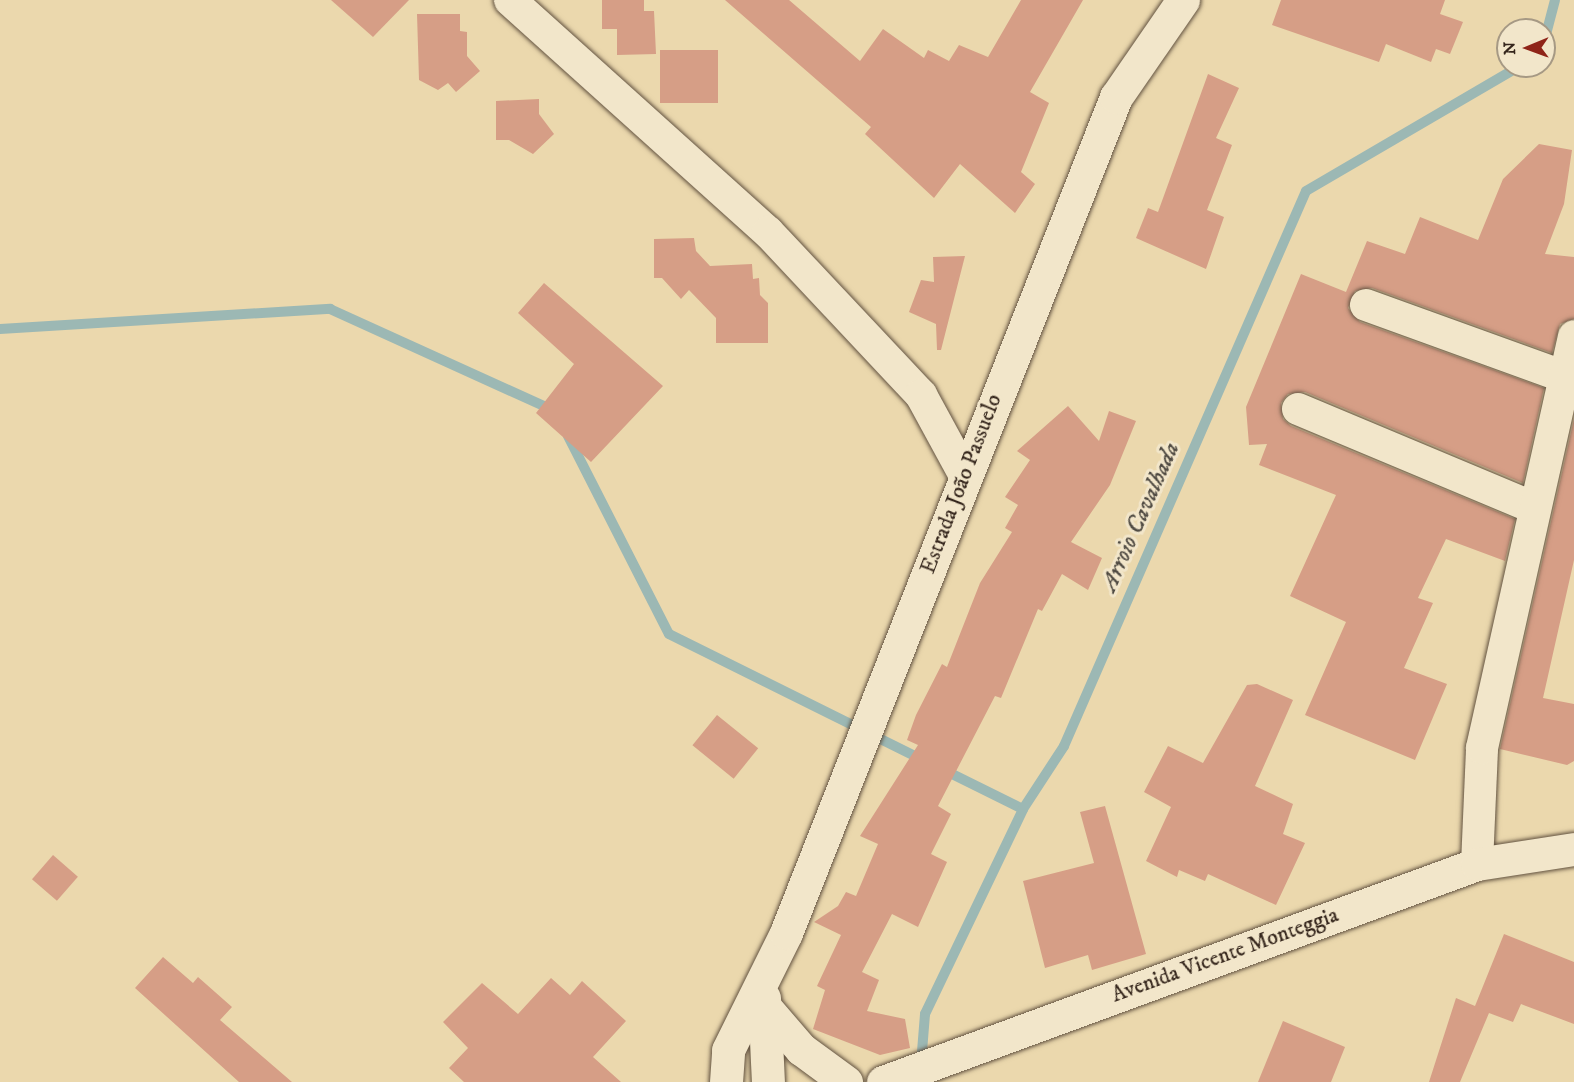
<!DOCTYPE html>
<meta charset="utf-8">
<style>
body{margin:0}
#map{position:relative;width:1574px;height:1082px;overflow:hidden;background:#ebd8ad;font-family:"IM FELL DW Pica",serif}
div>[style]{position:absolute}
.stream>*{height:10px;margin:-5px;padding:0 5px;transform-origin:5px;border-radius:5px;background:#9cb8b4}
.building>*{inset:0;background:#d69e86;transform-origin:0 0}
.roads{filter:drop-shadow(0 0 2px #625240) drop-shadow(0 0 2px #625240)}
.street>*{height:32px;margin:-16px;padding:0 16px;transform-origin:16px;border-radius:16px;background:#f2e6ca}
.secondary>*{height:33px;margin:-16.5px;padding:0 16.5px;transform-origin:16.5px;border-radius:16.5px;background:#f2e6ca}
span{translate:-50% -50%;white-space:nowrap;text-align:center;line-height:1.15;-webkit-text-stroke:6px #f2e6ca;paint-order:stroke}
.street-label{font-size:22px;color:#35261c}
.water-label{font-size:24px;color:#4f4a42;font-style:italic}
.north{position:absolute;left:1496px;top:18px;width:60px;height:60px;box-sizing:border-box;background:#f2e6ca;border:2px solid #a69984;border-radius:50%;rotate:269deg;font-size:16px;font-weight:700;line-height:24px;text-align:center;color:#35261c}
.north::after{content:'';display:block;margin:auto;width:21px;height:27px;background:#8f2418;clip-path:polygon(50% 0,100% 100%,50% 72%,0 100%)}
</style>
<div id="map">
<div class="stream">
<div style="left:1544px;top:42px;width:43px;rotate:-75.3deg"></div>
<div style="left:0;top:329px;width:331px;rotate:-3.5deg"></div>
<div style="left:330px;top:309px;width:247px;rotate:24.4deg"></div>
<div style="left:568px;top:436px;width:222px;rotate:63deg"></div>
<div style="left:669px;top:634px;width:284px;rotate:26.4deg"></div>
<div style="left:942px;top:769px;width:90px;rotate:26.3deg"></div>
<div style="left:921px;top:1064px;width:50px;rotate:-85.4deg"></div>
<div style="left:925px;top:1014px;width:227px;rotate:-64.4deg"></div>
<div style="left:1023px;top:809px;width:75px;rotate:-56.9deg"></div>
<div style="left:1064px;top:746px;width:605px;rotate:-66.44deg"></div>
<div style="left:1306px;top:191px;width:248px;rotate:-30.3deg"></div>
</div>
<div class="building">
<div style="clip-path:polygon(331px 0,409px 0,373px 37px)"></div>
<div style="clip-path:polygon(602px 0,644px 0,644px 11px,654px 11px,656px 54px,617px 55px,617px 29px,602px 29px)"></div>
<div style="clip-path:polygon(725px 0,789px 0,860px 61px,883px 29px,924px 58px,928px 50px,949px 61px,959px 45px,988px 57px,1021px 0,1083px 0,1030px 92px,1049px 103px,1021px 172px,1035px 184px,1015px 213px,960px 164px,934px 198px,865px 134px,871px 127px)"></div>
<div style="clip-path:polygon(1281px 0,1445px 0,1440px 14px,1463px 22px,1450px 54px,1436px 49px,1431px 62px,1386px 44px,1379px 62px,1272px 25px)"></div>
<div style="clip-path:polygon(417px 14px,460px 14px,460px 31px,467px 32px,467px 56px,480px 71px,456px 92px,448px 83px,438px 90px,419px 80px)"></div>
<div style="left:718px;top:50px;width:53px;height:58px;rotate:90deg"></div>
<div style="clip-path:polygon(1208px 74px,1239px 88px,1216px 138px,1232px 145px,1207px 210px,1224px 217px,1206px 269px,1136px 238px,1148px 208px,1158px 212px)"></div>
<div style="clip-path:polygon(539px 99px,539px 114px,554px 134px,533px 154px,509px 140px,496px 140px,496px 101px)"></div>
<div style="clip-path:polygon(1539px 144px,1572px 150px,1564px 204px,1545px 254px,1574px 257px,1574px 319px,1560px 324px,1552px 353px,1372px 288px,1355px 291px,1348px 308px,1360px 322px,1544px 388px,1523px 483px,1305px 392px,1288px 394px,1281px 403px,1283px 419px,1291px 426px,1515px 519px,1505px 561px,1446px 539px,1418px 598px,1433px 603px,1404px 668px,1447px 684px,1415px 760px,1305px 715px,1346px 622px,1290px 596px,1336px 495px,1259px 465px,1267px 444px,1249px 445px,1246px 407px,1301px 274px,1346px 292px,1367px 241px,1405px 254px,1420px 217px,1478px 240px,1503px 179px)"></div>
<div style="clip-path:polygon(694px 238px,696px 251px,710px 266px,752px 264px,753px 279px,759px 278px,760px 295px,768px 303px,768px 343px,716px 343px,716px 318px,689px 290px,681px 299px,662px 278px,654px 278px,654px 239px)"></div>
<div style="clip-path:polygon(965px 256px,941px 350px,937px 350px,936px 324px,909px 312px,921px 280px,934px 282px,933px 257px)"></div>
<div style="clip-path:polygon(544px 283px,663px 386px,591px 462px,536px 413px,574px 364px,518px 313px)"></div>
<div style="clip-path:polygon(1068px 406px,1099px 441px,1109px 411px,1136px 421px,1110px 485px,1071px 542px,1102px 558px,1088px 590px,1062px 574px,1042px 611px,1038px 609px,1001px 698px,995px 696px,938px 806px,951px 814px,931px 854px,947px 862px,918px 927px,892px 914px,862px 972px,879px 980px,867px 1011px,905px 1019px,910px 1048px,880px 1055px,813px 1029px,825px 990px,817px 986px,841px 935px,814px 922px,838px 906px,846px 892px,856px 896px,878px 844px,860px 836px,918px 745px,907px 740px,916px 715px,942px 664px,947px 667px,980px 583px,1012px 532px,1005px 528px,1018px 505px,1005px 497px,1030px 460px,1017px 451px)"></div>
<div style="clip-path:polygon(1574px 419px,1574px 560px,1543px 698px,1574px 704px,1574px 761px,1567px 765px,1500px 749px)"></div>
<div style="clip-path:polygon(1257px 684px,1293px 700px,1255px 786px,1293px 804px,1283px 834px,1305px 843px,1276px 905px,1208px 874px,1205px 881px,1179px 870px,1177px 877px,1146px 861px,1171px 807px,1144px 792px,1168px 746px,1203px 763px,1247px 685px)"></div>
<div style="left:717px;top:715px;width:53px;height:39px;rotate:39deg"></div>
<div style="clip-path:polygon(1105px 806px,1146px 954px,1092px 970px,1088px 955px,1045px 968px,1023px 881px,1094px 863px,1080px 812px)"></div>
<div style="left:53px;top:855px;width:33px;height:32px;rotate:41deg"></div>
<div style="clip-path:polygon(1504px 934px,1574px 962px,1574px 1024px,1521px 1004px,1513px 1022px,1489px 1013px,1460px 1082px,1429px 1082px,1456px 998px,1475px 1006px)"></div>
<div style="clip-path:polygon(163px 957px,193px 983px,198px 977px,232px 1007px,220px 1020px,292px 1082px,239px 1082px,135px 988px)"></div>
<div style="clip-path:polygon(551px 978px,570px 995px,582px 981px,626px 1021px,593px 1057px,621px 1082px,464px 1082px,449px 1068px,468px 1048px,443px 1022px,482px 983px,518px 1014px)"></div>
<div style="clip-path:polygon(1283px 1021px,1345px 1047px,1331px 1082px,1258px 1082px)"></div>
</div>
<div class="roads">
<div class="street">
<div style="left:510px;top:0;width:347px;rotate:42deg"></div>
<div style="left:768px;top:232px;width:224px;rotate:46.8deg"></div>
<div style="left:921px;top:395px;width:90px;rotate:61.4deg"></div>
<div style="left:1366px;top:305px;width:212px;rotate:19.9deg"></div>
<div style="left:1298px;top:409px;width:257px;rotate:22.7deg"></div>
<div style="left:1477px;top:864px;width:116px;rotate:-87.5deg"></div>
<div style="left:1482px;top:748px;width:422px;rotate:-77.4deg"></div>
</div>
<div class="secondary">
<div style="left:764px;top:998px;width:84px;rotate:87.3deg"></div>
<div style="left:764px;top:1006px;width:57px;rotate:49.3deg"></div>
<div style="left:801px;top:1049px;width:56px;rotate:36.3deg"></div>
<div style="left:726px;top:1082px;width:32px;rotate:-86deg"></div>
<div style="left:728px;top:1050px;width:131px;rotate:-63.6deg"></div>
<div style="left:786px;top:933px;width:899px;rotate:-68.46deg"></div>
<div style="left:1116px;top:97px;width:118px;rotate:-55.4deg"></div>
<div style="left:883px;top:1082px;width:633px;rotate:-20.15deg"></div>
<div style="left:1477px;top:864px;width:98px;rotate:-8.8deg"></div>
</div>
</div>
<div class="street-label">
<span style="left:961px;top:484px;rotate:-69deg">Estrada João Passuelo</span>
<span style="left:1225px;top:955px;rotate:-20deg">Avenida Vicente Monteggia</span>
</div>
<div class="water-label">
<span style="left:1141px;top:517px;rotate:-66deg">Arroio Cavalhada</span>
</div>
<div class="north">N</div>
</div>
